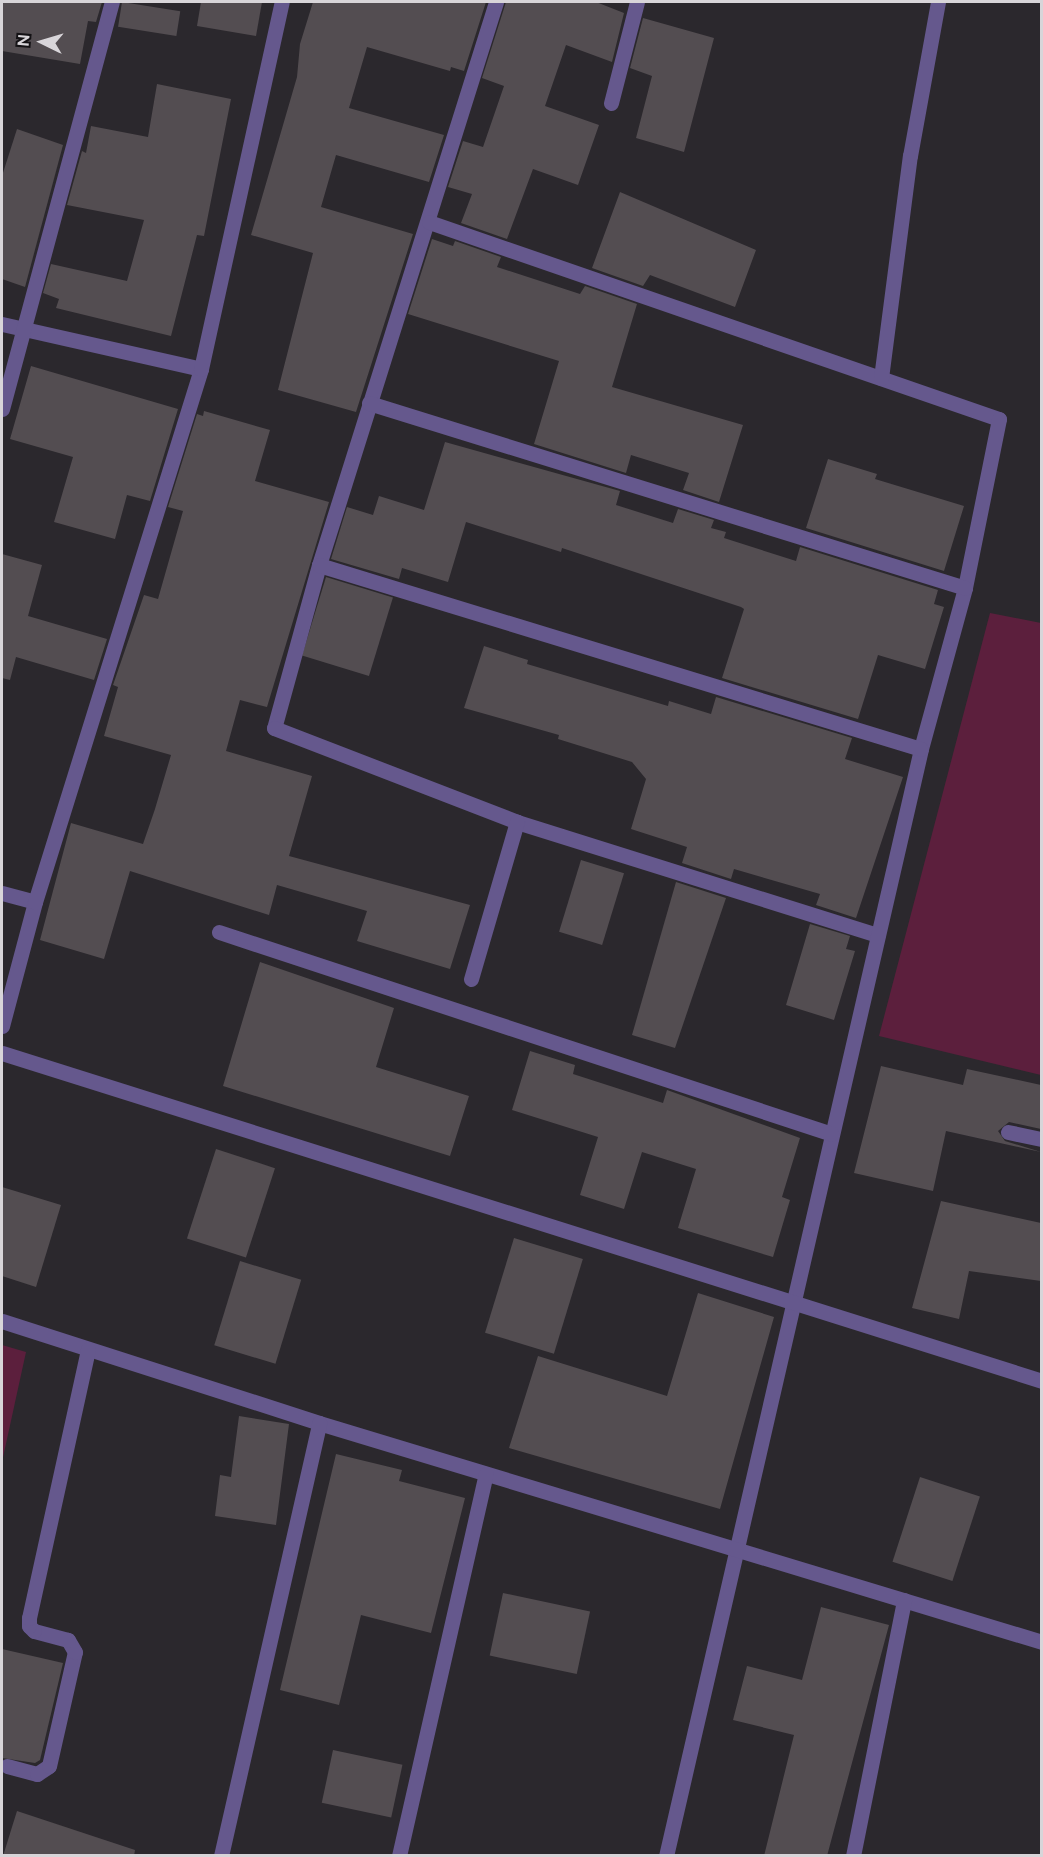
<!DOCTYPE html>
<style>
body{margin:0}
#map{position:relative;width:1043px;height:1857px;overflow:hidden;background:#2b282d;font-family:Figtree,sans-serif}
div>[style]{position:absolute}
.green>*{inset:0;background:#5c1f3d}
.building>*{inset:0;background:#534d51;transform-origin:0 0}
.minor>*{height:15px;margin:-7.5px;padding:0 7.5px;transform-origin:7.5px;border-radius:7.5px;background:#65588d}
span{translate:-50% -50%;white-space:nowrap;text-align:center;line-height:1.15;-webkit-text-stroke:4.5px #131114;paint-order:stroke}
.frame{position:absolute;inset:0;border:3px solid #d8d5d9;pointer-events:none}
.north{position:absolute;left:12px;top:12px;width:60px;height:60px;-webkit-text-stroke:4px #131114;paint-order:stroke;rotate:275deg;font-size:16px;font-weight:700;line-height:24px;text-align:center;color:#d8d5d9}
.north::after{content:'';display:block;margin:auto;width:21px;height:27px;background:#d8d5d9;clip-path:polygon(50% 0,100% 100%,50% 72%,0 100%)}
</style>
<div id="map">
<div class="green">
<div style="clip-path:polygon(990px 613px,1041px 623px,1041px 1075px,879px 1036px)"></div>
<div style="clip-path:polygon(2px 1345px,26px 1352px,2px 1462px)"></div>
</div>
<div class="building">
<div style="clip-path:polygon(2px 2px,102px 2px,96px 22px,88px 21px,80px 64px,2px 51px)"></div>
<div style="left:122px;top:2px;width:59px;height:25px;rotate:9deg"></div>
<div style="clip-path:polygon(201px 2px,262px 2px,256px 36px,197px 26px)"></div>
<div style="clip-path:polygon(313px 2px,486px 2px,464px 71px,451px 67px,450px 71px,367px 47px,349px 108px,444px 135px,429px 182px,336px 155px,321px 207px,413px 234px,356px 412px,278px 390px,313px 253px,251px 235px,297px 77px,300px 44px)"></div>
<div style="clip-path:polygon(506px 2px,596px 2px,624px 13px,612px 62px,566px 45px,545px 106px,599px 125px,578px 185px,533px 169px,507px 239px,461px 223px,472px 194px,448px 187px,463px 141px,483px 147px,504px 86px,482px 78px)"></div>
<div style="clip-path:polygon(643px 18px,714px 38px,684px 152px,636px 138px,652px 76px,630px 68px)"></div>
<div style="clip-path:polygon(157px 84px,231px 99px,204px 236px,197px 235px,171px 336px,56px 308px,59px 299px,43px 293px,51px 264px,127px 281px,144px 220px,67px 205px,82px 151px,86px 153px,91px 126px,148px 137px)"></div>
<div style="clip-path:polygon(17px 129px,63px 145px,25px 287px,2px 279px,2px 176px)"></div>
<div style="clip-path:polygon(620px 192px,756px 250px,735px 307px,650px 275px,643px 286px,592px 268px)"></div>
<div style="clip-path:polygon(432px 239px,453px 246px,455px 241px,501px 257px,497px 267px,580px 294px,585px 286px,637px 304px,612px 387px,743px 425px,719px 502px,683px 490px,689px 473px,631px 455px,626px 473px,534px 444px,559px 361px,408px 314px)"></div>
<div style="clip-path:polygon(31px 366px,178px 409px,150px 501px,127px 495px,115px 539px,54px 522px,73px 457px,10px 439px)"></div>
<div style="clip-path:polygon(204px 411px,270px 430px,255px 481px,329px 502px,267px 707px,240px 700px,226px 751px,312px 776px,289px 856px,470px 905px,450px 969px,357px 941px,367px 911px,277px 885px,269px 915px,130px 871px,104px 959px,40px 940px,71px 823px,143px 844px,155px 809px,171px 755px,104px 736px,118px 687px,113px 685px,144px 595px,158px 599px,183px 511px,168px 507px,197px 414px,203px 416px)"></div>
<div style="clip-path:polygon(445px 442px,620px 491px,616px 505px,673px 523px,678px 509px,714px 520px,711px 528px,726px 532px,724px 538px,796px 561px,800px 547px,938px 590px,934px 604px,944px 607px,925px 669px,878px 655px,858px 719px,722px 678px,744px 609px,741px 607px,562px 548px,561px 552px,466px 522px,448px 582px,402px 568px,399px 579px,331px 559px,347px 507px,373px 515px,379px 496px,424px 510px)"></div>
<div style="clip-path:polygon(828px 459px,877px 474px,875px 479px,964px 506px,944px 571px,806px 528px)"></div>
<div style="clip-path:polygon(2px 554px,42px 565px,28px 616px,107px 639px,94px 680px,16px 657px,10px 680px,2px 678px)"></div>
<div style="left:326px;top:577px;width:70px;height:82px;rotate:17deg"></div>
<div style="clip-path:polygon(484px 646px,528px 660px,527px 664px,668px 706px,669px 701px,711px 714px,716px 697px,852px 738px,845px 759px,903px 777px,856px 918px,816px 905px,820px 894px,734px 869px,731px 879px,682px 863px,687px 847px,631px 829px,646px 779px,632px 762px,558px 739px,559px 735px,464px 708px)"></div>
<div style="left:581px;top:860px;width:45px;height:75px;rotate:17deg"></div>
<div style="clip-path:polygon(676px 882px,726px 898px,675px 1048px,632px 1035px)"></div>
<div style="clip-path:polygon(810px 924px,850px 936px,846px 949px,855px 951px,834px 1020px,786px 1005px)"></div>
<div style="clip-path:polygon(260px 962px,394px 1008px,376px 1067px,469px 1096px,450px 1156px,223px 1086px)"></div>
<div style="clip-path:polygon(530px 1051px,575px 1065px,573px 1074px,663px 1103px,667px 1090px,800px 1138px,782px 1197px,790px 1200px,773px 1257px,678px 1228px,696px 1169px,642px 1152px,624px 1209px,580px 1195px,598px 1137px,512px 1110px)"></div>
<div style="clip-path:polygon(881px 1066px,963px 1085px,967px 1069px,1041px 1085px,1041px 1129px,1009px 1122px,998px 1131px,1005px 1141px,1041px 1152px,946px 1131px,933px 1191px,854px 1173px)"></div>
<div style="left:216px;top:1149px;width:62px;height:94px;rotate:18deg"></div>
<div style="clip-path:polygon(2px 1187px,61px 1205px,36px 1287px,2px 1276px)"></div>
<div style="clip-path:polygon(941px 1201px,1041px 1223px,1041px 1281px,969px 1271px,959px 1319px,912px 1308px)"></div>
<div style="left:514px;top:1238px;width:72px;height:99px;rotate:17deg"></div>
<div style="left:240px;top:1261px;width:64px;height:88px;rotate:17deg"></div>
<div style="clip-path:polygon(698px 1293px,774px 1317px,720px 1509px,509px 1448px,538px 1356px,667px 1396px)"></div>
<div style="clip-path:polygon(239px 1416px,289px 1424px,276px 1525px,215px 1516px,220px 1475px,231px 1477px)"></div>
<div style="clip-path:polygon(336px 1454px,402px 1470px,399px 1481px,465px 1498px,431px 1633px,361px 1615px,339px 1705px,280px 1690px)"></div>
<div style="left:920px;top:1477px;width:63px;height:89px;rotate:18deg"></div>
<div style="left:503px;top:1593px;width:89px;height:64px;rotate:12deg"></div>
<div style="clip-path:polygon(821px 1607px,889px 1625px,827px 1856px,764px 1856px,794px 1735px,733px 1720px,747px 1666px,802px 1680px)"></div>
<div style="clip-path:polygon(2px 1649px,63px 1663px,40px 1760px,35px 1763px,2px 1758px)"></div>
<div style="left:333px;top:1750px;width:71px;height:54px;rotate:12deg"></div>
<div style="clip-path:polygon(17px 1811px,135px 1850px,134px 1856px,3px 1856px)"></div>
</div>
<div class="minor">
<div style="left:496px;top:2px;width:590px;rotate:107.45deg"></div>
<div style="left:319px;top:565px;width:169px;rotate:105.4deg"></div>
<div style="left:274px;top:728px;width:261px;rotate:21.1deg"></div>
<div style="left:517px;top:822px;width:378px;rotate:17.4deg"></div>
<div style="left:611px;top:103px;width:104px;rotate:-75.6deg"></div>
<div style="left:429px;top:222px;width:603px;rotate:19.07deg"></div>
<div style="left:999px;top:419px;width:172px;rotate:101.4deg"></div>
<div style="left:965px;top:588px;width:167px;rotate:105.3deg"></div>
<div style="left:921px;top:749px;width:1136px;rotate:102.97deg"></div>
<div style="left:2px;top:324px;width:204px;rotate:12.7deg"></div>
<div style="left:881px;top:378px;width:224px;rotate:-82.6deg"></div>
<div style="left:910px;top:156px;width:157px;rotate:-79.7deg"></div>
<div style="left:369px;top:403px;width:624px;rotate:17.24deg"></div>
<div style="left:2px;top:409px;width:422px;rotate:-74.9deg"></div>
<div style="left:319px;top:565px;width:629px;rotate:17deg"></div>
<div style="left:2px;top:893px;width:34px;rotate:15deg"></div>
<div style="left:219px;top:932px;width:645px;rotate:18.24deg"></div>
<div style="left:471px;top:979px;width:164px;rotate:-73.7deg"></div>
<div style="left:2px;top:1026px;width:128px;rotate:-75.1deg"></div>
<div style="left:35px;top:902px;width:558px;rotate:-72.7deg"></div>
<div style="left:201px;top:369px;width:376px;rotate:-77.6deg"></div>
<div style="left:2px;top:1053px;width:1090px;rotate:17.5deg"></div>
<div style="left:1008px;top:1132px;width:35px;rotate:12deg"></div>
<div style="left:2px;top:1321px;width:333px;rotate:17.8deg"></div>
<div style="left:319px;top:1423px;width:755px;rotate:16.85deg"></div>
<div style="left:7px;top:1766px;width:31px;rotate:15deg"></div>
<div style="left:37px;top:1774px;width:14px;rotate:-34deg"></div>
<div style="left:49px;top:1766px;width:117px;rotate:-77.2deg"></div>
<div style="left:75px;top:1652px;width:14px;rotate:-120deg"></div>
<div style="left:68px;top:1640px;width:35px;rotate:-165deg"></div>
<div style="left:34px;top:1631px;width:7px;rotate:-135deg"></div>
<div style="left:29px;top:1626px;width:8px;rotate:-90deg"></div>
<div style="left:29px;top:1618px;width:275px;rotate:-77.6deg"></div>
<div style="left:221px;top:1856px;width:444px;rotate:-77.2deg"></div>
<div style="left:399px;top:1856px;width:392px;rotate:-77.2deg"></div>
<div style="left:853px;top:1856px;width:261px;rotate:-78.7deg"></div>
</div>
<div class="frame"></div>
<div class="north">N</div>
</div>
